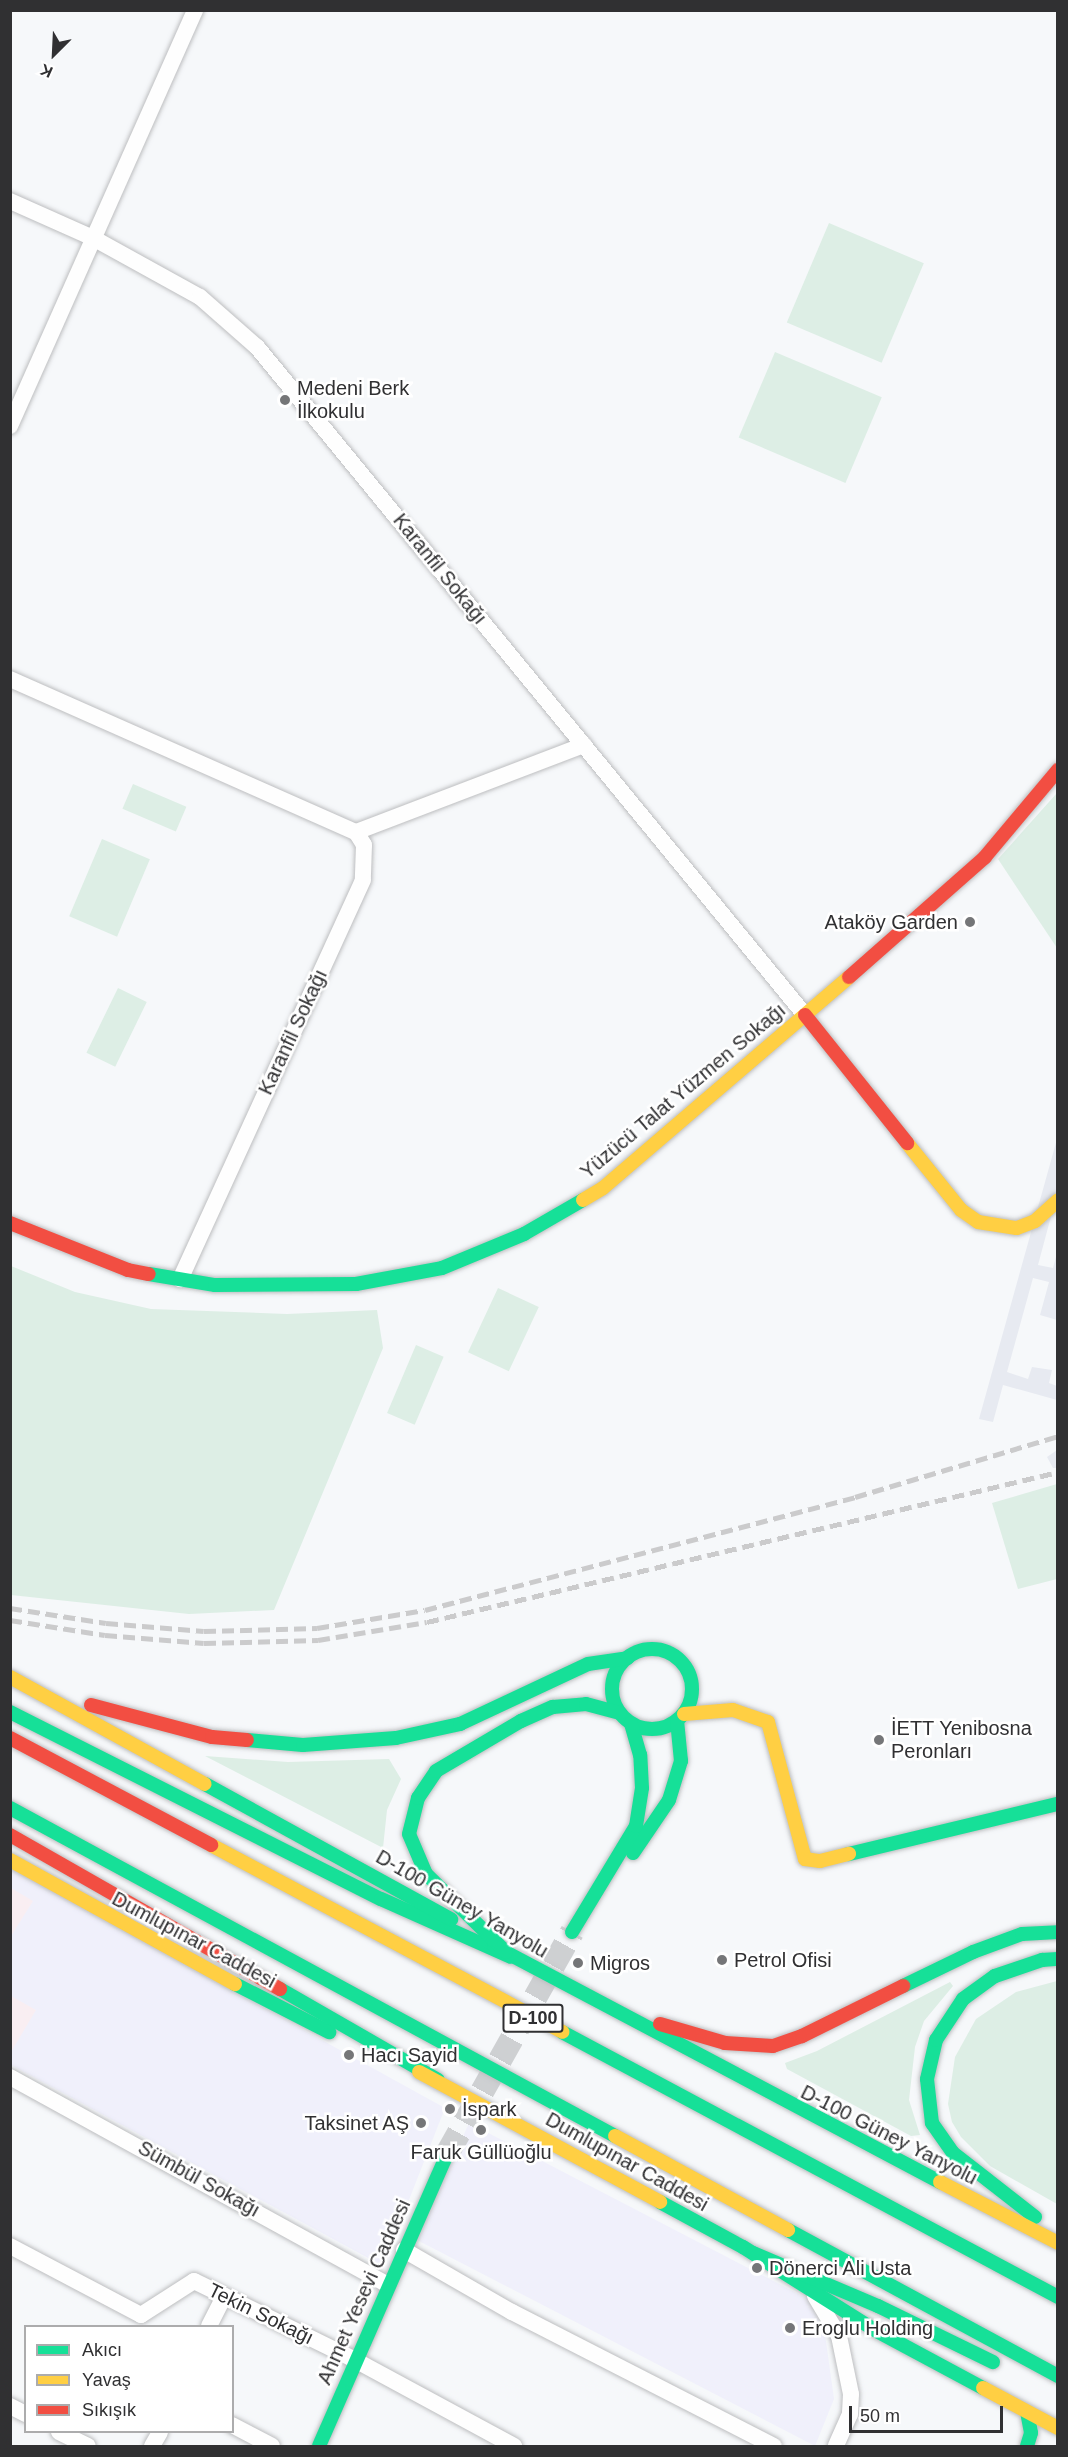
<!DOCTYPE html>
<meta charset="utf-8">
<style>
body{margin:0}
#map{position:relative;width:1068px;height:2457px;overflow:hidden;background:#f6f8fa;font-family:Helvetica,sans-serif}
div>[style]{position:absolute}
.commercial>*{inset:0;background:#f0f0fb}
.built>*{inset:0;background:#e7eaf1}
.medical>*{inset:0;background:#f9eef2}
.green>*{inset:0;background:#ddeee5;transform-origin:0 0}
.secondary-tunnel>*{height:24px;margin-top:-12px;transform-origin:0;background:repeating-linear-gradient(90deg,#ced0d2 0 24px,transparent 0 36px)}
.roads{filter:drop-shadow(0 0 2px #bdbec0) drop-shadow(0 0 2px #bdbec0)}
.street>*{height:16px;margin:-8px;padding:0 8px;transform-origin:8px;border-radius:8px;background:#fefefe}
.fast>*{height:14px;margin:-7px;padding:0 7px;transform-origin:7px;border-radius:7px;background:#16e098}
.fast>.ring{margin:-7px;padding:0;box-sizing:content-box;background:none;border:14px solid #16e098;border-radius:50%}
.slow>*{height:14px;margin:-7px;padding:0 7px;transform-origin:7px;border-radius:7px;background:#ffcf43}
.jam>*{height:14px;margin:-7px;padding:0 7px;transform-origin:7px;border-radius:7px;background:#f24e42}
.rail>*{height:4.5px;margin-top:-2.25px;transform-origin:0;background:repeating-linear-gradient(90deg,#cbcbcc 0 12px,transparent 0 18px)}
.dots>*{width:16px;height:16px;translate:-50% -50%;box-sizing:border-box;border:3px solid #fff;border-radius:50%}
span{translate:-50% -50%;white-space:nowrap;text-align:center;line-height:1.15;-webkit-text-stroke:5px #fff;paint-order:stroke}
.shield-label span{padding:2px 4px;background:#fff;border:2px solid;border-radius:4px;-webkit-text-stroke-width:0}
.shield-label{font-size:18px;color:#303032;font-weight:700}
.poi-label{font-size:20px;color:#303032}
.left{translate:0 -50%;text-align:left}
.right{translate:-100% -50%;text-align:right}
.street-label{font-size:20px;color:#303032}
.frame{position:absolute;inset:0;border:12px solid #303032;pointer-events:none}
.legend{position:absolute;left:24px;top:2325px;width:210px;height:108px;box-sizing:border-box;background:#fff;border:2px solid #acacad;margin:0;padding:8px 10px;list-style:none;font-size:18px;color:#303032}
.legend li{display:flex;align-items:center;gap:12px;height:30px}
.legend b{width:30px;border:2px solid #acacad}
.north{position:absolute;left:24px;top:24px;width:60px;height:60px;-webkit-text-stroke:4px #fff;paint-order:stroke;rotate:204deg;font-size:16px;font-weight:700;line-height:24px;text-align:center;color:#303032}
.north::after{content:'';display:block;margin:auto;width:21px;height:27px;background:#303032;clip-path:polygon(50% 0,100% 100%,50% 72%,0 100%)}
.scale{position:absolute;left:849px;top:2406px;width:154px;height:27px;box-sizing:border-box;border:3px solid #303032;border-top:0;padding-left:8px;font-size:18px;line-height:21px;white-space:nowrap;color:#303032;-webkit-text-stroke:4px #fff;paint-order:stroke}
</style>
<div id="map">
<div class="commercial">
<div style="clip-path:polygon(10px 1868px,445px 2108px,383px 2266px,11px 2065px)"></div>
<div style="clip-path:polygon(469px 2123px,808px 2299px,825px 2335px,834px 2399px,815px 2446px,417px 2240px)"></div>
</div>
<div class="built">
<div style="clip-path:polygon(1057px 1139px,1057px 1194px,1038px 1265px,1053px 1268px,1057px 1253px,1057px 1320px,1040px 1315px,1049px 1282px,1033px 1278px,1007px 1372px,1028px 1379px,1032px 1367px,1052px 1370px,1049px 1383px,1057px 1386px,1057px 1400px,1003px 1385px,993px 1422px,979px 1419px)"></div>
<div style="clip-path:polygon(1057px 1450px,1057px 1468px,1053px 1468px,1047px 1457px)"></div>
</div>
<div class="medical">
<div style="clip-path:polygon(11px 1888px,33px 1901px,11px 1936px)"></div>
<div style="clip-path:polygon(11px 1996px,36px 2010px,11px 2052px)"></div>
</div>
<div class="green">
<div style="left:829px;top:223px;width:103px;height:108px;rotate:23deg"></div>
<div style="left:775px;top:352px;width:116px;height:93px;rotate:23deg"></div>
<div style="left:133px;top:784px;width:58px;height:27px;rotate:23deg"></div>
<div style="clip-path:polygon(1057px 793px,1057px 948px,998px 859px)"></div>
<div style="left:102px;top:839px;width:52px;height:84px;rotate:23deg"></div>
<div style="left:118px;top:988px;width:32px;height:72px;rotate:26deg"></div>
<div style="clip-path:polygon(11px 1266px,75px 1292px,151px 1309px,287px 1314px,377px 1310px,383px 1348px,274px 1610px,189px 1614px,11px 1595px)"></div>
<div style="left:498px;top:1288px;width:45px;height:71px;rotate:25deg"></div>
<div style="left:416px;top:1345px;width:30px;height:74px;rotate:23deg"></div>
<div style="clip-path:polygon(1057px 1484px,1057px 1579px,1018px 1589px,992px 1503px)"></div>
<div style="clip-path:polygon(205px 1756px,288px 1762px,389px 1759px,401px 1779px,387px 1810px,383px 1848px)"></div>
<div style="clip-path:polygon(1057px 1981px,1057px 2204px,990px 2166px,961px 2137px,952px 2122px,948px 2104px,955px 2057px,976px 2019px,1016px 1992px)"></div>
<div style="clip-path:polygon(950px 1982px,953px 1986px,924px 2021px,915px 2047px,909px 2100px,920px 2135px,911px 2136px,787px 2069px,785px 2063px,817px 2051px)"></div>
</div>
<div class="secondary-tunnel">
<div style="left:447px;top:2154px;width:255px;rotate:-60.6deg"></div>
</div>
<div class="roads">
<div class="street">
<div style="left:10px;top:201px;width:91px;rotate:24deg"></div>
<div style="left:93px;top:238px;width:122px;rotate:28.9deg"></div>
<div style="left:200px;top:297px;width:76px;rotate:41.3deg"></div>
<div style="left:257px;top:347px;width:864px;rotate:50.64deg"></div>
<div style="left:10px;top:426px;width:455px;rotate:-66deg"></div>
<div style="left:10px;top:679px;width:378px;rotate:23.9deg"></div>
<div style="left:356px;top:832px;width:15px;rotate:58deg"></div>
<div style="left:364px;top:845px;width:35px;rotate:92deg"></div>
<div style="left:363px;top:880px;width:439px;rotate:114.6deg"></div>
<div style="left:356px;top:832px;width:244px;rotate:-20.9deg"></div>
<div style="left:10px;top:2077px;width:430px;rotate:28.8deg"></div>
<div style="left:10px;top:2246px;width:148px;rotate:27.8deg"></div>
<div style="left:141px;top:2315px;width:63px;rotate:-32.7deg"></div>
<div style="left:194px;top:2281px;width:179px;rotate:26.1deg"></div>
<div style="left:355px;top:2360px;width:181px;rotate:28.4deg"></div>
<div style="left:404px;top:2250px;width:125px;rotate:29.9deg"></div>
<div style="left:512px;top:2312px;width:294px;rotate:27.1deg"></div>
<div style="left:815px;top:2296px;width:47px;rotate:59deg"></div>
<div style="left:839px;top:2336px;width:59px;rotate:78.3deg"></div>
<div style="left:851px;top:2394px;width:20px;rotate:93deg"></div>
<div style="left:850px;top:2414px;width:35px;rotate:114deg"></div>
<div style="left:209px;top:2326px;width:34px;rotate:-63deg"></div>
<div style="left:10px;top:2406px;width:18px;rotate:27deg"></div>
<div style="left:232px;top:2425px;width:45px;rotate:27.7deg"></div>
<div style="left:59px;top:2432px;width:32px;rotate:26deg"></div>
<div style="left:152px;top:2446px;width:16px;rotate:-60deg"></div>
</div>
<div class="fast">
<div style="left:149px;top:1274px;width:67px;rotate:9.5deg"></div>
<div style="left:215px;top:1285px;width:141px;rotate:-0.4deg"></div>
<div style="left:356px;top:1284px;width:87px;rotate:-10.5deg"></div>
<div style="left:442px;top:1268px;width:89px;rotate:-22.5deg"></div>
<div style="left:524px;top:1234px;width:68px;rotate:-30deg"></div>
<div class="ring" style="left:612px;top:1649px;width:66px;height:66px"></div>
<div style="left:10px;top:1712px;width:415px;rotate:26.8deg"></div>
<div style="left:381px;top:1899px;width:142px;rotate:24deg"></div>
<div style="left:247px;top:1740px;width:56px;rotate:5.1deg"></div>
<div style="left:303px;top:1745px;width:93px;rotate:-4.3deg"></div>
<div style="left:396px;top:1738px;width:66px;rotate:-12.3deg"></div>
<div style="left:460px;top:1724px;width:141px;rotate:-25.1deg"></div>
<div style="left:588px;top:1664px;width:40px;rotate:-8.5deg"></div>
<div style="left:205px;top:1784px;width:281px;rotate:28.8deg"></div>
<div style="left:10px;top:1808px;width:688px;rotate:28.46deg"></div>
<div style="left:633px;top:1853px;width:64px;rotate:-55.8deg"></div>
<div style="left:669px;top:1800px;width:41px;rotate:-72.9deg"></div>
<div style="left:681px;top:1761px;width:41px;rotate:-95.6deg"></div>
<div style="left:849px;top:1854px;width:215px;rotate:-13.5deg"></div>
<div style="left:572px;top:1932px;width:124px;rotate:-58.9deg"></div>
<div style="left:636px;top:1826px;width:38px;rotate:-81deg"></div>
<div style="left:642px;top:1788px;width:33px;rotate:-93deg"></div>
<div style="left:640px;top:1755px;width:33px;rotate:-106deg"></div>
<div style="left:494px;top:1946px;width:505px;rotate:27.89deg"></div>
<div style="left:506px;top:1952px;width:112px;rotate:-135.7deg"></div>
<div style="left:426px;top:1874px;width:43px;rotate:-113deg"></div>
<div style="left:409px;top:1834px;width:37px;rotate:-76deg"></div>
<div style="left:418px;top:1798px;width:32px;rotate:-56deg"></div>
<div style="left:436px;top:1771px;width:99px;rotate:-30.5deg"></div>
<div style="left:521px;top:1721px;width:35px;rotate:-24deg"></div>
<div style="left:553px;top:1707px;width:33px;rotate:-5deg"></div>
<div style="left:586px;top:1704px;width:35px;rotate:15deg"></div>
<div style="left:235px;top:1984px;width:106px;rotate:27.1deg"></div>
<div style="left:903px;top:1986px;width:78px;rotate:-25.9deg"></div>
<div style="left:973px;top:1952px;width:52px;rotate:-20.2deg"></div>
<div style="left:1022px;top:1934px;width:36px;rotate:-3deg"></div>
<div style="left:280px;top:1989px;width:182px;rotate:29.9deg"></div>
<div style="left:562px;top:2032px;width:562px;rotate:28.11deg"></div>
<div style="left:660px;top:2202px;width:94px;rotate:28.5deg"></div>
<div style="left:743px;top:2247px;width:154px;rotate:32.2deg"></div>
<div style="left:873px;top:2329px;width:125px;rotate:28.2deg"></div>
<div style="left:1035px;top:2217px;width:104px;rotate:-142deg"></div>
<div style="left:953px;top:2153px;width:37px;rotate:-125deg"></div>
<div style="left:932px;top:2123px;width:44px;rotate:-96.5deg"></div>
<div style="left:927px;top:2079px;width:40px;rotate:-77deg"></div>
<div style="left:936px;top:2040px;width:49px;rotate:-56.6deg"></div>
<div style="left:963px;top:1999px;width:39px;rotate:-36deg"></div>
<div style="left:995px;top:1976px;width:50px;rotate:-18.8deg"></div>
<div style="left:1042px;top:1960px;width:16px;rotate:-4deg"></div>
<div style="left:788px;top:2230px;width:307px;rotate:28.4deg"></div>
<div style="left:753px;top:2253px;width:136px;rotate:23deg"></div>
<div style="left:878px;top:2306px;width:128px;rotate:26deg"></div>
<div style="left:1027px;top:2412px;width:21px;rotate:79deg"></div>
<div style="left:1031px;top:2433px;width:14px;rotate:107deg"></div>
<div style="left:319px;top:2446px;width:319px;rotate:-66.3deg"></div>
</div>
<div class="slow">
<div style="left:907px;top:1143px;width:86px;rotate:51.1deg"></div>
<div style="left:961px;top:1210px;width:21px;rotate:35deg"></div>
<div style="left:978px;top:1222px;width:39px;rotate:9deg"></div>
<div style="left:1017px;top:1228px;width:19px;rotate:-21deg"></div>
<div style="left:1035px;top:1221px;width:31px;rotate:-42deg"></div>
<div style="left:583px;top:1200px;width:23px;rotate:-31deg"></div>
<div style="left:603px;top:1188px;width:324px;rotate:-40.6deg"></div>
<div style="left:10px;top:1677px;width:222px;rotate:28.8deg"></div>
<div style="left:684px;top:1714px;width:49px;rotate:-4.7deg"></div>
<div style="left:733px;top:1710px;width:37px;rotate:19deg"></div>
<div style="left:768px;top:1722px;width:142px;rotate:74.9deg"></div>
<div style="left:805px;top:1859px;width:15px;rotate:8deg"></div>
<div style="left:820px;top:1861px;width:30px;rotate:-14deg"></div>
<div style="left:211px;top:1845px;width:398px;rotate:28deg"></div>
<div style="left:10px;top:1860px;width:257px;rotate:28.9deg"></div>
<div style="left:419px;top:2072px;width:274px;rotate:28.3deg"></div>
<div style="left:615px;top:2136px;width:197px;rotate:28.5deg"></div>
<div style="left:940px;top:2182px;width:133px;rotate:27.3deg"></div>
<div style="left:983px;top:2388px;width:85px;rotate:28.1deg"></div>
</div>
<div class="jam">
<div style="left:849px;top:977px;width:181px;rotate:-41.4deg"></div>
<div style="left:985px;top:857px;width:114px;rotate:-50deg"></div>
<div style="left:805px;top:1015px;width:164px;rotate:51.4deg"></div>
<div style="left:10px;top:1223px;width:127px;rotate:21.7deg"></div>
<div style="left:128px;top:1270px;width:21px;rotate:11deg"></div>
<div style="left:91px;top:1705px;width:125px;rotate:14.8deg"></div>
<div style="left:212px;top:1737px;width:35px;rotate:5deg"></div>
<div style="left:10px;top:1738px;width:228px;rotate:28deg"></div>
<div style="left:10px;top:1835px;width:311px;rotate:29.7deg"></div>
<div style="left:660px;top:2024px;width:68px;rotate:16.3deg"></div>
<div style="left:725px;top:2043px;width:48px;rotate:3.6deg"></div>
<div style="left:773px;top:2046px;width:31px;rotate:-19deg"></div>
<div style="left:802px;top:2036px;width:113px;rotate:-26.3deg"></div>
</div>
</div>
<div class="rail">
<div style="left:10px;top:1608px;width:97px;rotate:8.9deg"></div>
<div style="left:106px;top:1623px;width:98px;rotate:4.7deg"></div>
<div style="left:204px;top:1631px;width:113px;rotate:-1.5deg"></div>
<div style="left:317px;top:1628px;width:109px;rotate:-9.5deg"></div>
<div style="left:425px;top:1610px;width:445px;rotate:-14.7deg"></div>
<div style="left:855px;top:1497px;width:212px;rotate:-16.7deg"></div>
<div style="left:10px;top:1620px;width:96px;rotate:9deg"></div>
<div style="left:105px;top:1635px;width:99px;rotate:4.6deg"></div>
<div style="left:204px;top:1643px;width:114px;rotate:-1.5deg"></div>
<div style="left:318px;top:1640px;width:110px;rotate:-9.4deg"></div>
<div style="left:427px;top:1622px;width:649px;rotate:-13.37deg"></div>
</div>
<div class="dots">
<div style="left:285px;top:400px;background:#757678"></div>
<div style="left:970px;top:922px;background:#757678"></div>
<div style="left:879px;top:1740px;background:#757678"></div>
<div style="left:722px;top:1960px;background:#757678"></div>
<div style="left:578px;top:1963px;background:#757678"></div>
<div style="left:349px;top:2055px;background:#757678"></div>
<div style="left:450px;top:2109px;background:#757678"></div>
<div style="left:421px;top:2123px;background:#757678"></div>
<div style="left:481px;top:2130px;background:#757678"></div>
<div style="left:757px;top:2268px;background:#757678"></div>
<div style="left:790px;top:2328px;background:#757678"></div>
</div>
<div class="shield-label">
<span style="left:533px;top:2018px">D-100</span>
</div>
<div class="poi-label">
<span class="left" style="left:297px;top:400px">Medeni Berk<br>İlkokulu</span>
<span class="right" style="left:958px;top:922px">Ataköy Garden</span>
<span class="left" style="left:891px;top:1740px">İETT Yenibosna<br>Peronları</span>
<span class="left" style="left:734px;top:1960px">Petrol Ofisi</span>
<span class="left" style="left:590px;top:1963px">Migros</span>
<span class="left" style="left:361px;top:2055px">Hacı Sayid</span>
<span class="left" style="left:462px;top:2109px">İspark</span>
<span class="right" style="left:409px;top:2123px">Taksinet AŞ</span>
<span style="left:481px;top:2152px">Faruk Güllüoğlu</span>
<span class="left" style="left:769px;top:2268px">Dönerci Ali Usta</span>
<span class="left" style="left:802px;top:2328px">Eroglu Holding</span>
</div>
<div class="street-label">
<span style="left:440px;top:569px;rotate:51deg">Karanfil Sokağı</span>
<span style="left:293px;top:1032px;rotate:-65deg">Karanfil Sokağı</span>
<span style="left:683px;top:1091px;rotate:-40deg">Yüzücü Talat Yüzmen Sokağı</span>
<span style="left:462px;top:1904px;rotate:30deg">D-100 Güney Yanyolu</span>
<span style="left:194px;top:1940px;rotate:28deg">Dumlupınar Caddesi</span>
<span style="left:889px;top:2135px;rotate:27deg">D-100 Güney Yanyolu</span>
<span style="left:627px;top:2162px;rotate:29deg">Dumlupınar Caddesi</span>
<span style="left:199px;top:2179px;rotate:29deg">Sümbül Sokağı</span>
<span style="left:364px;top:2292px;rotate:-66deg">Ahmet Yesevi Caddesi</span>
<span style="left:261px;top:2314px;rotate:26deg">Tekin Sokağı</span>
</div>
<div class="frame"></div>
<ul class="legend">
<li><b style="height:8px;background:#16e098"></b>Akıcı</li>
<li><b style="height:8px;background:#ffcf43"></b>Yavaş</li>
<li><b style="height:8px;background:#f24e42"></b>Sıkışık</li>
</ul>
<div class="north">K</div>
<div class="scale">50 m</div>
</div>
